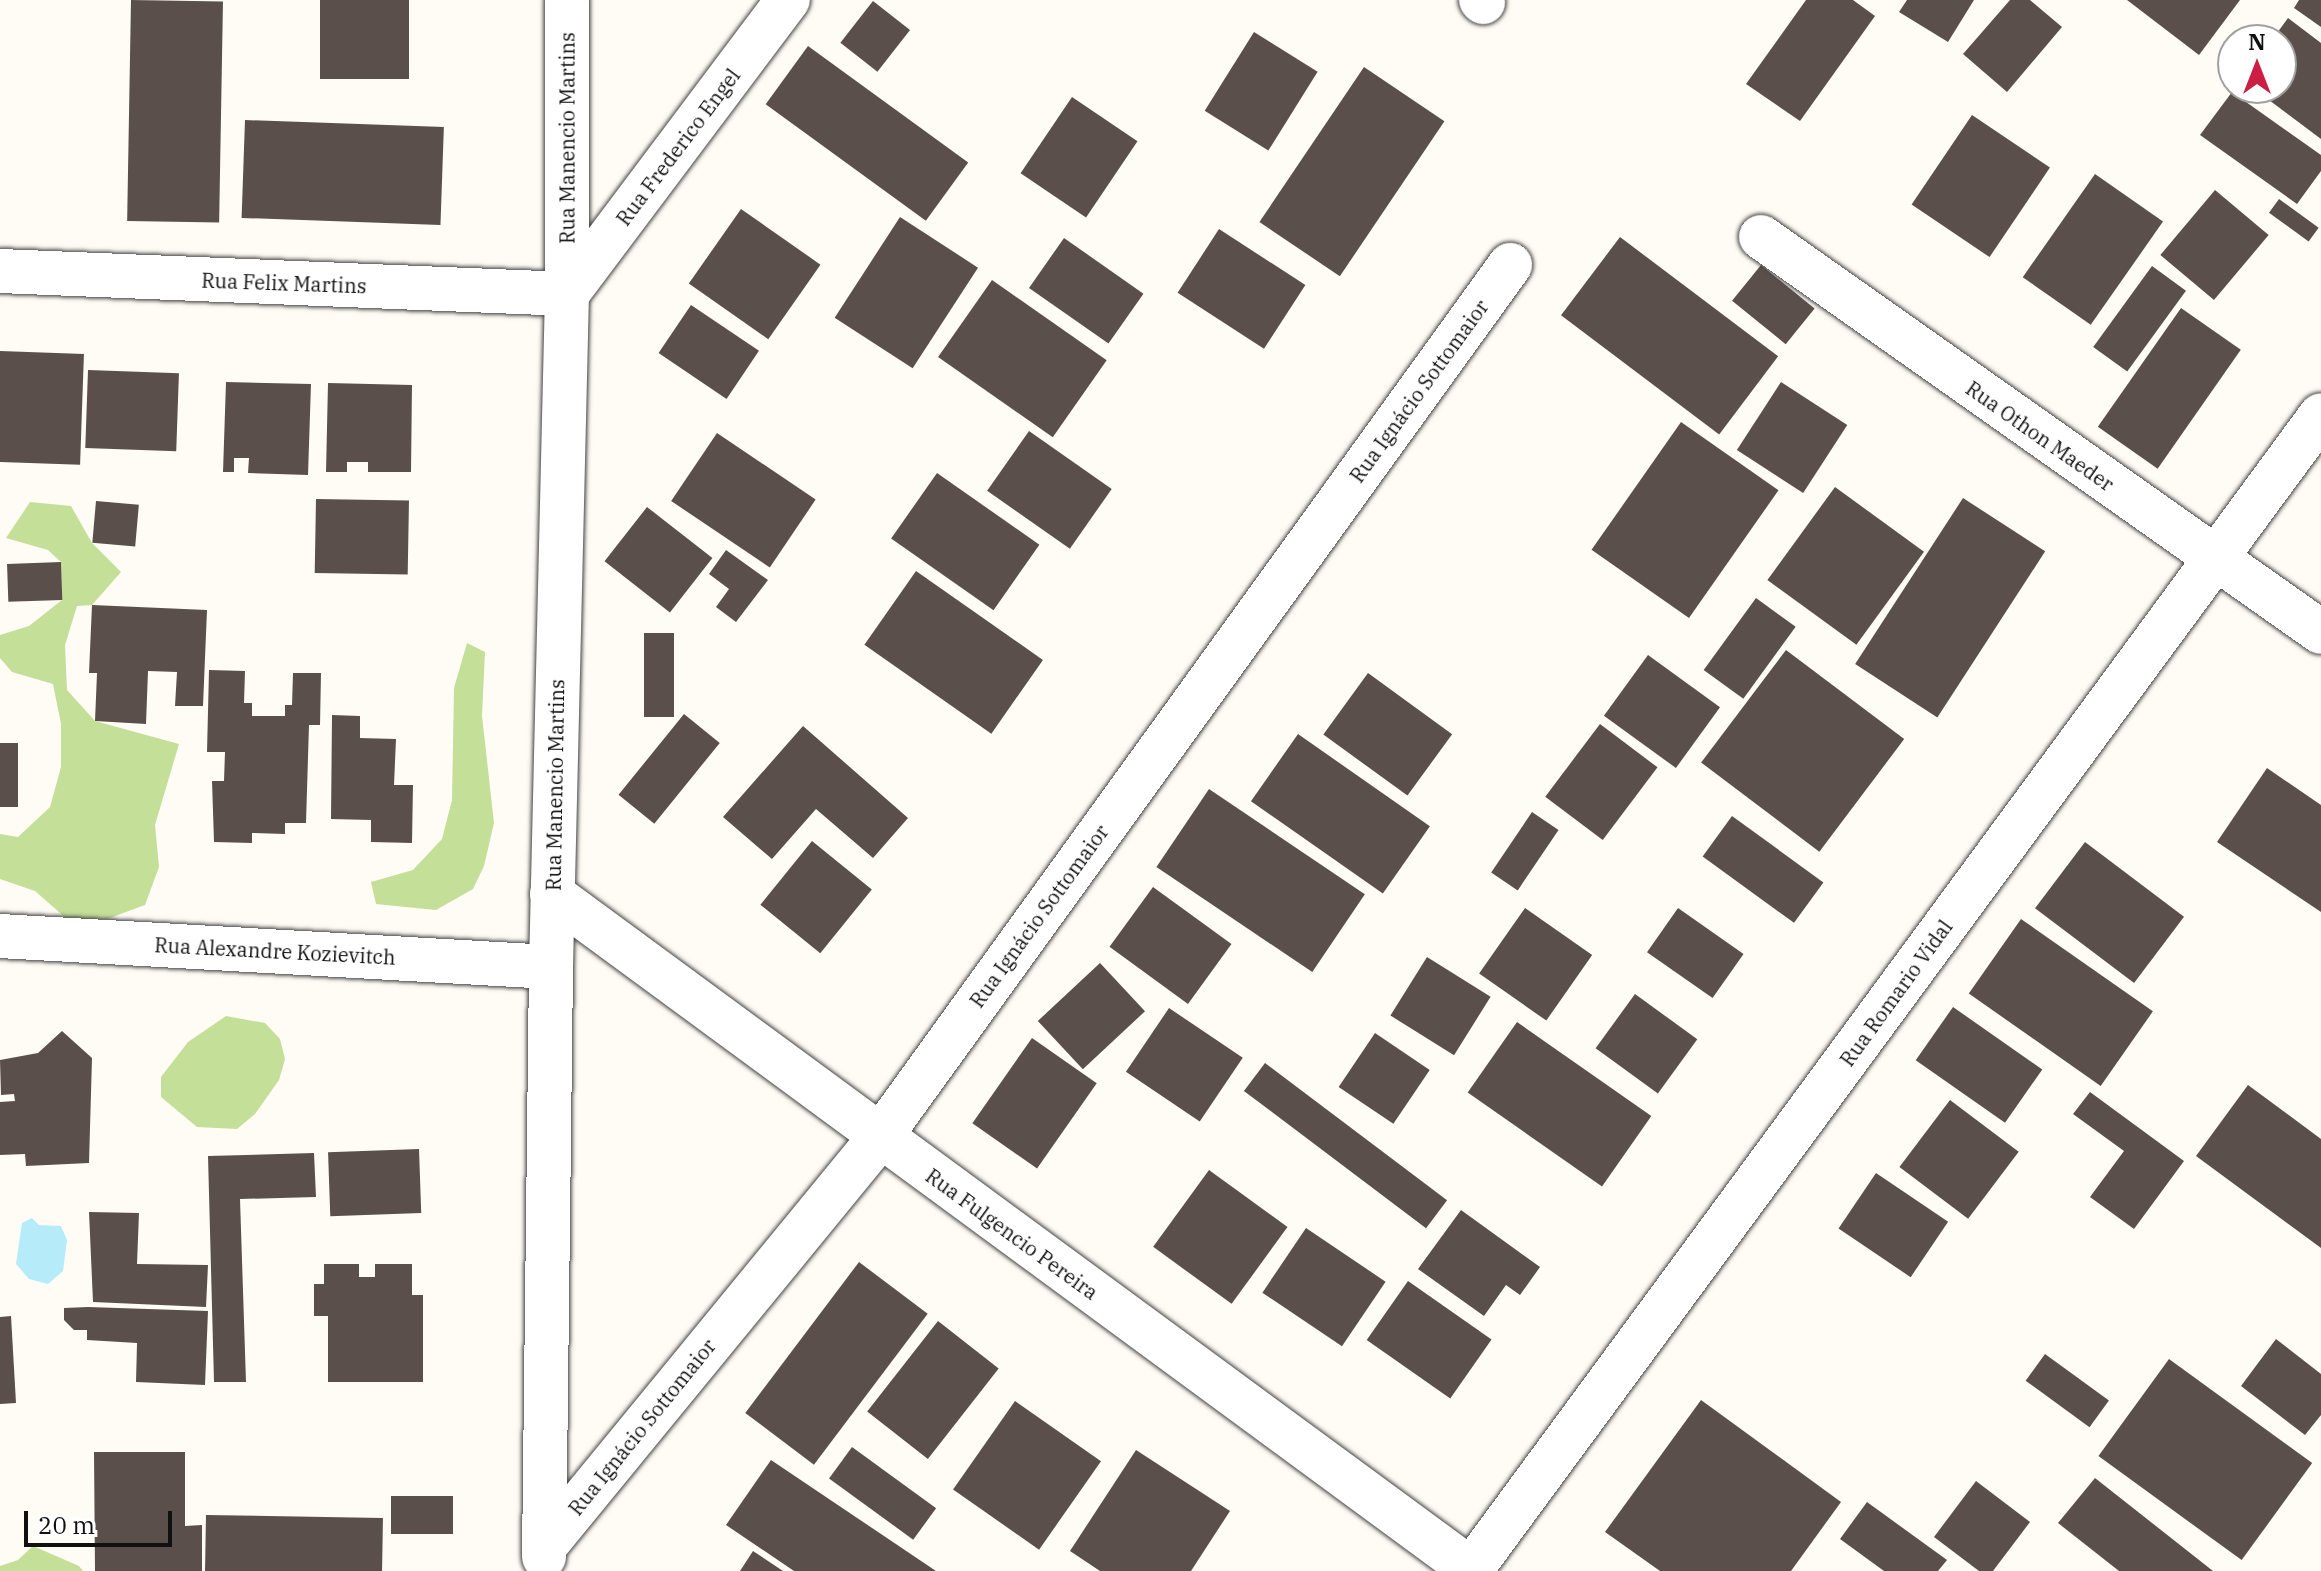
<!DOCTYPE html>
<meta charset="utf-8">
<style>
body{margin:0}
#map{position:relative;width:2321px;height:1571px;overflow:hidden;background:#fffbf5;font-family:"IBM Plex Serif",serif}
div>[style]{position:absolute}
.forest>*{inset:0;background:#c4df98}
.water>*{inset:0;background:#b6ecfa}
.building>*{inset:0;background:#5b4f4c;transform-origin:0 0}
.roads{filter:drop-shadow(0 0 2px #444) drop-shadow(0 0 2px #444)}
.minor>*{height:44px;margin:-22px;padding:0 22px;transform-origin:22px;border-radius:22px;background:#fff}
span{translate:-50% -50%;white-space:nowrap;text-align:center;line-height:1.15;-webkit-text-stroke:8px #fff;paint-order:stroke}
.street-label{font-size:20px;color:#111}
.north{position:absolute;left:2217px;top:24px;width:80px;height:80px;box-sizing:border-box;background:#fff;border:2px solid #a0a0a0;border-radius:50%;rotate:0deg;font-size:22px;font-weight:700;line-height:32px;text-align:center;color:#111}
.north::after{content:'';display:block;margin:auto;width:28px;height:36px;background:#cc1e43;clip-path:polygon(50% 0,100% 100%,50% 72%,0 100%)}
.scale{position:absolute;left:24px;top:1511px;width:148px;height:36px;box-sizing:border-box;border:4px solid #111;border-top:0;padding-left:10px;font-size:24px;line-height:28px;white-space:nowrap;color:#111;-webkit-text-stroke:6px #fff;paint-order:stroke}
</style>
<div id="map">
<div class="forest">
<div style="clip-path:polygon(30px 502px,71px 506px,92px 543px,121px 572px,92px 605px,77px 606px,65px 645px,67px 690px,95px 721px,179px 744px,155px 825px,159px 867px,145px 905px,107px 919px,67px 919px,35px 891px,0 879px,0 834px,18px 837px,50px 807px,61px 767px,61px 724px,53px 684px,12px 672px,0 658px,0 635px,29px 626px,62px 600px,61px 562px,48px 550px,6px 538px)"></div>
<div style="clip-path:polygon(467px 643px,485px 652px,482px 716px,494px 823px,484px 866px,473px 889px,436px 910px,376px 904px,371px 882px,413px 870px,442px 839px,452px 800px,454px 688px)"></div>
<div style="clip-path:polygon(226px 1016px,265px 1023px,280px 1039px,285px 1059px,279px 1080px,255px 1114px,237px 1129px,197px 1127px,161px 1097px,161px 1077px,188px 1042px)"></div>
<div style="clip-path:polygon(33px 1546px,79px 1566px,83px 1571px,0 1571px,0 1566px,18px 1560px)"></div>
</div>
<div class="water">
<div style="clip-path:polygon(32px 1218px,39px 1225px,61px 1226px,67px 1240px,63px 1271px,48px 1284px,29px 1279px,16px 1264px,22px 1223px)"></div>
</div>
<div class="building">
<div style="left:131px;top:0;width:92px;height:221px;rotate:1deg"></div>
<div style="left:320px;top:0;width:89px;height:79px"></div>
<div style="clip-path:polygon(1806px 0,1853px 0,1875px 16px,1800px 121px,1746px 84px)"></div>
<div style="clip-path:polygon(1907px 0,1974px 0,1948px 42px,1899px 12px)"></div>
<div style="clip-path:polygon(2010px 0,2030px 0,2062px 27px,2007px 92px,1963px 54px)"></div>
<div style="clip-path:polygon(2127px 0,2240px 0,2199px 55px)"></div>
<div style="clip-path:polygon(2299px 0,2321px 0,2321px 27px,2294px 8px)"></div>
<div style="left:873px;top:1px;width:47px;height:53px;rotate:38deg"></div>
<div style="clip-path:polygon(2288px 18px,2321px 43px,2321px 139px,2253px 88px,2281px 88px,2281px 40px,2272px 40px)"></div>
<div style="left:1254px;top:32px;width:75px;height:93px;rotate:32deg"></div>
<div style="left:808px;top:46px;width:198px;height:72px;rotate:36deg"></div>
<div style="left:1364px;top:67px;width:97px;height:187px;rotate:34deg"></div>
<div style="clip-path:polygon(2232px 92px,2321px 155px,2321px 171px,2297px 204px,2200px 135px)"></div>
<div style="left:1072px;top:97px;width:79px;height:92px;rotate:34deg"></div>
<div style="left:1972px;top:115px;width:94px;height:108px;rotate:34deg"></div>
<div style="left:245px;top:120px;width:199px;height:98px;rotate:2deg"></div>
<div style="left:2095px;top:174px;width:83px;height:126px;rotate:35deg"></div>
<div style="left:2215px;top:190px;width:70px;height:85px;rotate:40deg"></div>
<div style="left:2279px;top:199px;width:49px;height:17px;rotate:36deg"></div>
<div style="left:741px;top:209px;width:97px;height:91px;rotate:35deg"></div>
<div style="left:900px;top:217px;width:93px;height:120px;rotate:33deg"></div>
<div style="left:1219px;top:229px;width:103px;height:76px;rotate:33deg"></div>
<div style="left:1620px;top:237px;width:198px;height:98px;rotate:37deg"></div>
<div style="left:1064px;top:238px;width:97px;height:61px;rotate:35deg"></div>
<div style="left:1761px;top:265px;width:69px;height:46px;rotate:39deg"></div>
<div style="left:2152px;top:266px;width:42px;height:100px;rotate:36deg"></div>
<div style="left:992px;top:280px;width:140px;height:94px;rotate:35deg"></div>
<div style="left:691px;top:305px;width:82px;height:58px;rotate:34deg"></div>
<div style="left:2181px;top:308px;width:73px;height:145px;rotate:35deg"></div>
<div style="left:0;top:351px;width:84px;height:111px;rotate:2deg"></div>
<div style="left:88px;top:370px;width:91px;height:78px;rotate:2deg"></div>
<div style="clip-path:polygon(226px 382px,311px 384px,308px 475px,248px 473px,249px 458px,234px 458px,234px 472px,223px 472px)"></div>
<div style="left:1781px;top:382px;width:79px;height:81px;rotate:33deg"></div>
<div style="clip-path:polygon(328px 383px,412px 385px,411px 472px,368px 472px,368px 462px,347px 462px,347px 472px,326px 472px)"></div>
<div style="left:1681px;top:422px;width:119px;height:156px;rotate:35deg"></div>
<div style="left:1029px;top:431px;width:101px;height:73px;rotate:35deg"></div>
<div style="left:717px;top:433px;width:119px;height:82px;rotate:34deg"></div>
<div style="left:937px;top:473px;width:125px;height:80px;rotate:35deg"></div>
<div style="left:1835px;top:487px;width:110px;height:115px;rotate:36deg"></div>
<div style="left:1963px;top:498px;width:98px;height:198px;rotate:33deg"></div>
<div style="left:316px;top:499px;width:93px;height:74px;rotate:1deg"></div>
<div style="left:96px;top:501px;width:43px;height:42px;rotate:5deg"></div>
<div style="left:647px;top:507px;width:83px;height:69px;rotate:38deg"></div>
<div style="clip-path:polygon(726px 550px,768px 580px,736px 622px,716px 607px,729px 589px,709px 574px)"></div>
<div style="left:61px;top:562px;width:38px;height:54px;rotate:88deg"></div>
<div style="left:916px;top:571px;width:155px;height:90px;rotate:35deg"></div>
<div style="left:1756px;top:598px;width:49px;height:89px;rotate:36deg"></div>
<div style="clip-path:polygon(92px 605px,207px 610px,203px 706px,175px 706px,177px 672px,148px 671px,146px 724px,95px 721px,97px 673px,89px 673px)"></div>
<div style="left:644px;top:633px;width:30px;height:84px"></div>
<div style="left:1786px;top:650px;width:148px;height:141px;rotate:37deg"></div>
<div style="left:1648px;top:655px;width:89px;height:75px;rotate:36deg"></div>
<div style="clip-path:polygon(209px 670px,245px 671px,244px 703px,252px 703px,252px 716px,285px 716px,285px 705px,292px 705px,293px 673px,321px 673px,320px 725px,309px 725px,306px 823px,285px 823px,285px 834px,252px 833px,252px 843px,214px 842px,212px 781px,224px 781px,225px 752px,207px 752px)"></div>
<div style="left:1368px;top:673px;width:104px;height:76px;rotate:36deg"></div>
<div style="left:684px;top:714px;width:46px;height:104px;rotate:39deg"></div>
<div style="clip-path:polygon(332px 715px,360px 716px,360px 738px,396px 739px,394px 785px,413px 785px,412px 843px,371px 842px,371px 820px,331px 819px)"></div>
<div style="left:1600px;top:724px;width:72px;height:91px;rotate:37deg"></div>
<div style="clip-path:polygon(803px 726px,908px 818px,873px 858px,816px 809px,772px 859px,723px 817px)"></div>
<div style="left:1298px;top:734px;width:161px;height:82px;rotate:35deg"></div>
<div style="left:0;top:743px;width:18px;height:64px"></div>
<div style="clip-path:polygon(2267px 768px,2321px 805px,2321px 912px,2217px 842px)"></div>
<div style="left:1209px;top:789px;width:188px;height:94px;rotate:34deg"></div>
<div style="left:1532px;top:812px;width:32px;height:73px;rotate:34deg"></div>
<div style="left:1732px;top:816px;width:113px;height:50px;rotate:36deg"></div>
<div style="left:812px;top:841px;width:77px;height:82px;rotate:39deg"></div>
<div style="left:2085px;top:842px;width:124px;height:83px;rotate:37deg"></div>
<div style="left:1153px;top:887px;width:97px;height:74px;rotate:36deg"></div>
<div style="left:1525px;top:908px;width:82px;height:80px;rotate:35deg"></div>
<div style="left:1678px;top:908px;width:80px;height:54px;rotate:35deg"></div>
<div style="left:2021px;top:919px;width:161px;height:91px;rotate:35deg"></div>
<div style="left:1427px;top:957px;width:75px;height:69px;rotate:32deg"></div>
<div style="left:1100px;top:963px;width:66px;height:85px;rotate:47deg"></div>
<div style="left:1635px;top:994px;width:77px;height:67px;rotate:36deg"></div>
<div style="left:1953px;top:1007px;width:109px;height:65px;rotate:35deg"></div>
<div style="left:1169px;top:1008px;width:89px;height:77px;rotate:34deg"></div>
<div style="left:1517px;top:1022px;width:164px;height:86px;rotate:35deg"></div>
<div style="clip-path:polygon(62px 1031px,92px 1058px,89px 1163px,26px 1166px,25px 1154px,0 1155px,0 1102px,15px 1101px,14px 1094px,1px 1095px,0 1060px,38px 1053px)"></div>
<div style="left:1375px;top:1033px;width:66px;height:65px;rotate:34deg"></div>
<div style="left:1032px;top:1038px;width:79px;height:104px;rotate:35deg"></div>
<div style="left:1265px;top:1063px;width:228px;height:35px;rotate:37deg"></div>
<div style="clip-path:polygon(2248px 1085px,2321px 1139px,2321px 1248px,2196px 1156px)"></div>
<div style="clip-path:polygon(2090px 1092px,2184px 1161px,2134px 1229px,2090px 1197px,2124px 1151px,2073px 1114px)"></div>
<div style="left:1950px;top:1100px;width:86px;height:84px;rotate:37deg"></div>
<div style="left:419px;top:1149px;width:64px;height:91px;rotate:88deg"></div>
<div style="clip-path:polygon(314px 1153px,316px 1197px,240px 1199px,246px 1382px,214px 1382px,208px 1156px)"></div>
<div style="left:1209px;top:1170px;width:97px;height:95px;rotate:36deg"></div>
<div style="left:1876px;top:1173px;width:87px;height:67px;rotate:34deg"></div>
<div style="clip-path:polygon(1461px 1210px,1540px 1267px,1520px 1295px,1506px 1285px,1484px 1316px,1418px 1269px)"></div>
<div style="clip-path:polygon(89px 1212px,139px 1213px,137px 1264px,208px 1265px,206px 1307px,93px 1302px)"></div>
<div style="left:1306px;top:1228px;width:96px;height:78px;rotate:34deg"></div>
<div style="left:859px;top:1262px;width:86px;height:189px;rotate:37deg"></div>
<div style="clip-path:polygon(324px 1264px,359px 1264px,359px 1277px,375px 1277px,375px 1264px,412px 1264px,412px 1295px,423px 1295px,423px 1382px,328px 1382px,328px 1316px,314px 1316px,314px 1284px,324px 1284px)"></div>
<div style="left:1408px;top:1281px;width:102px;height:72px;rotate:35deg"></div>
<div style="clip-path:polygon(88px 1307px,208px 1311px,205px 1385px,136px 1382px,137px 1343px,87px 1340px,87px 1330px,74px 1330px,64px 1320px,64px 1308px)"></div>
<div style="clip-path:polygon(11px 1316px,16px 1403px,0 1404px,0 1317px)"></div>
<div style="left:938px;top:1321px;width:77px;height:115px;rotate:38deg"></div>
<div style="clip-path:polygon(2276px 1339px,2321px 1374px,2321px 1415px,2305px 1435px,2241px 1386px)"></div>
<div style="left:2045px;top:1354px;width:79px;height:33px;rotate:36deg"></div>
<div style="left:2169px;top:1359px;width:177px;height:120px;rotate:36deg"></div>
<div style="clip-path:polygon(1701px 1400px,1841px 1502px,1791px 1571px,1660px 1571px,1605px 1532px)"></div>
<div style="left:1015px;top:1401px;width:105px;height:108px;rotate:35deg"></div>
<div style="left:852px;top:1447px;width:104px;height:39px;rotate:36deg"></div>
<div style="clip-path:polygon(1136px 1450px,1230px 1511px,1191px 1571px,1100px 1571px,1070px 1551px)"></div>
<div style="clip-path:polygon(94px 1452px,185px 1452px,185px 1526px,202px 1525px,202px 1571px,95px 1571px)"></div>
<div style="clip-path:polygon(771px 1460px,936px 1571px,794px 1571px,726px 1525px)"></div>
<div style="clip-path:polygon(2095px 1478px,2213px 1571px,2119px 1571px,2058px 1523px)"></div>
<div style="clip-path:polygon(1976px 1481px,2030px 1522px,1993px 1571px,1979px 1571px,1934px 1537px)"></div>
<div style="left:391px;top:1496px;width:62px;height:38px"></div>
<div style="clip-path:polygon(1867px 1502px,1947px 1560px,1938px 1571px,1884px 1571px,1840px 1539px)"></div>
<div style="left:206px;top:1515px;width:177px;height:56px;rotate:1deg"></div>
<div style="clip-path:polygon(753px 1551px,783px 1571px,740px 1571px)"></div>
</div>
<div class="roads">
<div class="minor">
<div style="left:1481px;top:0;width:3px;rotate:45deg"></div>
<div style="left:1761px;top:237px;width:685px;rotate:35.2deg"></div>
<div style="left:0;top:271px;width:567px;rotate:2.32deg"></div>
<div style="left:567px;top:294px;width:368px;rotate:-53.1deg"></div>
<div style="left:552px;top:894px;width:1143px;rotate:36.32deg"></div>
<div style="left:0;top:936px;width:552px;rotate:3.22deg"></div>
<div style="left:544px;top:1547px;width:530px;rotate:-50.66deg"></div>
<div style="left:880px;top:1137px;width:1076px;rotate:-54.15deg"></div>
<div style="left:544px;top:1557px;width:590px;rotate:-89.32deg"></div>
<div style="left:551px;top:967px;width:673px;rotate:-88.64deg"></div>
<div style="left:567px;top:294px;width:294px;rotate:-90deg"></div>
<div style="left:1470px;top:1571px;width:1435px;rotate:-53.64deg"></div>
</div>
</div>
<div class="street-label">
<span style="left:567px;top:138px;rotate:-90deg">Rua Manencio Martins</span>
<span style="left:678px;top:147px;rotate:-53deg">Rua Frederico Engel</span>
<span style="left:284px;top:283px;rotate:2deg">Rua Felix Martins</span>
<span style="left:1419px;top:391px;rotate:-54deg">Rua Ignácio Sottomaior</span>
<span style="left:2040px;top:436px;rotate:35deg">Rua Othon Maeder</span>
<span style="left:555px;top:785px;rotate:-89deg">Rua Manencio Martins</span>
<span style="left:1039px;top:916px;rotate:-54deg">Rua Ignácio Sottomaior</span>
<span style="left:275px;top:951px;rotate:3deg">Rua Alexandre Kozievitch</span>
<span style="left:1896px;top:993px;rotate:-54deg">Rua Romario Vidal</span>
<span style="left:1012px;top:1234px;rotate:36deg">Rua Fulgencio Pereira</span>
<span style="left:642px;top:1427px;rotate:-51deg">Rua Ignácio Sottomaior</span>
</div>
<div class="north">N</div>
<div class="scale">20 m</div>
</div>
